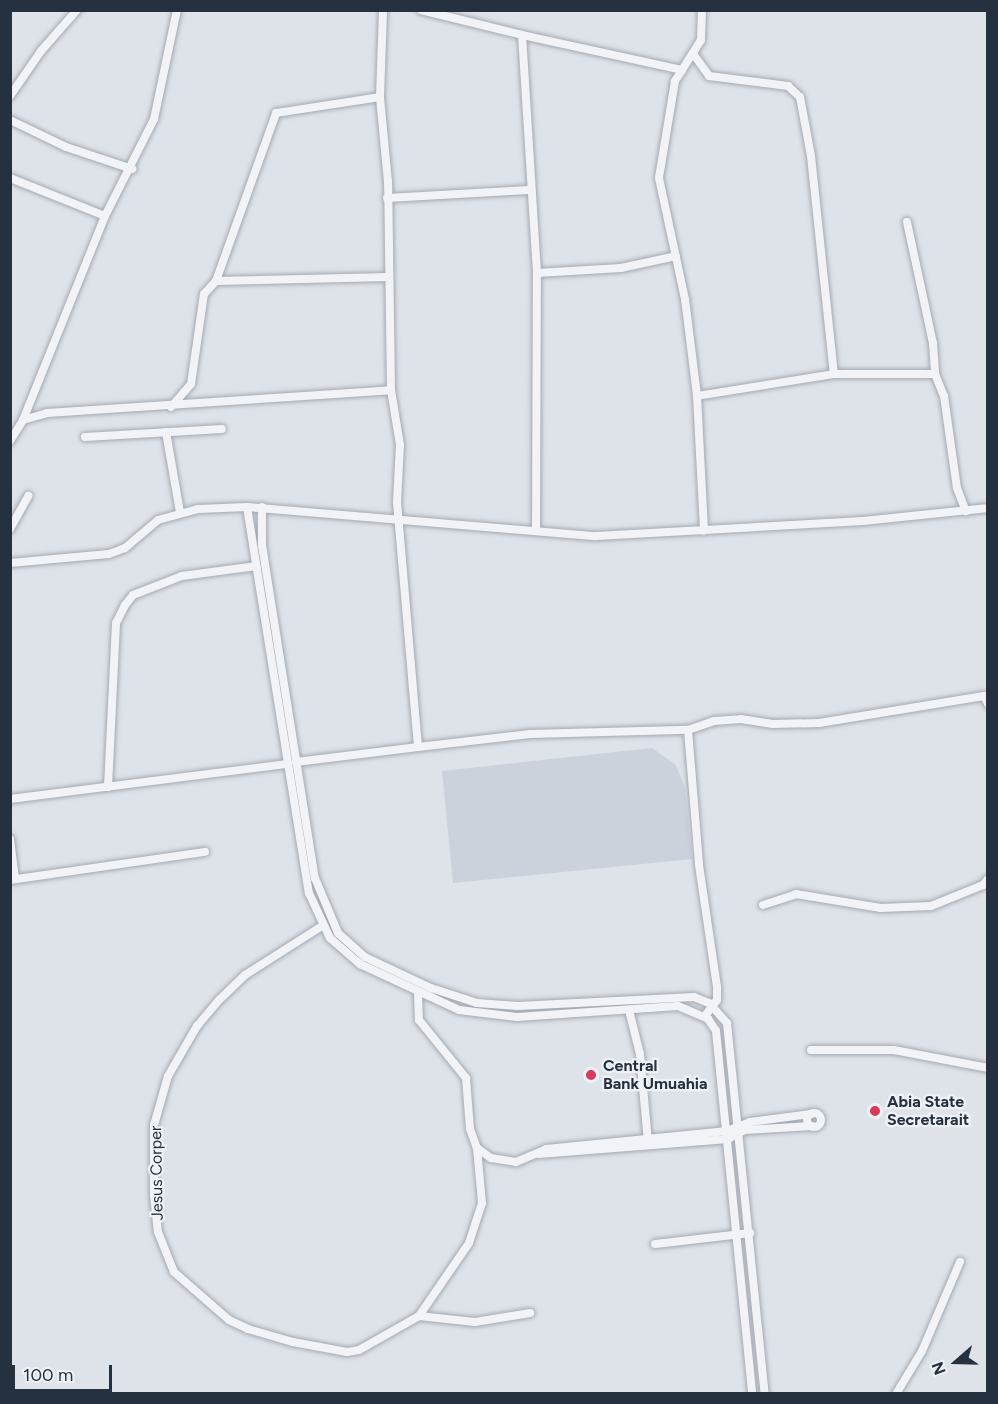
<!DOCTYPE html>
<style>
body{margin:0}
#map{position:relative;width:998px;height:1404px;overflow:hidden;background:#dee3e9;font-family:Figtree,sans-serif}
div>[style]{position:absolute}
.built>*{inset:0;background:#ccd2db}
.roads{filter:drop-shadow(0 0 2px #a3aab3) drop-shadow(0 0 2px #a3aab3)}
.street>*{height:8px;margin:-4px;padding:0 4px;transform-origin:4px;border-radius:4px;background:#f1f3f7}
.street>.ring{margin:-4px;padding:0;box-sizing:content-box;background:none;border:8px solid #f1f3f7;border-radius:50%}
.dots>*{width:16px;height:16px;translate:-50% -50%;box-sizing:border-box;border:3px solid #eef2f6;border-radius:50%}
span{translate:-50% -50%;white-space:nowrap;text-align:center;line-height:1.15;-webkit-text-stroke:4.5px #eef2f6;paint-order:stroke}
.poi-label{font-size:16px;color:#263140;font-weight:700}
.left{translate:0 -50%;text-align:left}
.street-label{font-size:16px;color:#263140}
.frame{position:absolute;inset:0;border:12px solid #263140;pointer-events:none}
.north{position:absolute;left:926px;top:1332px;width:60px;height:60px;-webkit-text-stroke:4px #eef2f6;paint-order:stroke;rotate:250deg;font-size:16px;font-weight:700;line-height:24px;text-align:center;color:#263140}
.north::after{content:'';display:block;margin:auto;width:21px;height:27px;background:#263140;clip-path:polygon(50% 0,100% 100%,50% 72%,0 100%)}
.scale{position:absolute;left:12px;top:1365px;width:100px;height:27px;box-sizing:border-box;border:3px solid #263140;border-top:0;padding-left:8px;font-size:18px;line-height:21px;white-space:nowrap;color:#263140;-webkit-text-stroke:4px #eef2f6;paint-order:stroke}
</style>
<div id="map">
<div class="built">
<div style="clip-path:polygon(652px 748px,676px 765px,685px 788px,692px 859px,453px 883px,442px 771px)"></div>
</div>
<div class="roads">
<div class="street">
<div style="left:421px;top:10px;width:104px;rotate:13.9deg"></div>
<div style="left:702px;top:10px;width:30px;rotate:92deg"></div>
<div style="left:701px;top:40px;width:49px;rotate:122.4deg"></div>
<div style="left:675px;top:81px;width:98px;rotate:99.4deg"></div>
<div style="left:659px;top:178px;width:124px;rotate:77.9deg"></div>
<div style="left:685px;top:299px;width:98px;rotate:82.9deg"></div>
<div style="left:697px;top:396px;width:135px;rotate:87deg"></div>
<div style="left:694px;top:55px;width:26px;rotate:54deg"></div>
<div style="left:709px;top:76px;width:80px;rotate:7.2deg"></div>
<div style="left:788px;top:86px;width:16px;rotate:43deg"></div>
<div style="left:800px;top:97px;width:60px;rotate:79.4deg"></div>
<div style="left:811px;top:156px;width:219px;rotate:84deg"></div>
<div style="left:834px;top:374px;width:139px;rotate:170.9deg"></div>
<div style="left:10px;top:96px;width:55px;rotate:-55.4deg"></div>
<div style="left:41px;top:51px;width:55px;rotate:-48.7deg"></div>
<div style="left:10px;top:120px;width:62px;rotate:25.7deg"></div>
<div style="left:66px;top:147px;width:70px;rotate:18.4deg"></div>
<div style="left:10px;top:178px;width:102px;rotate:21.8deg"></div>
<div style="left:387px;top:198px;width:142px;rotate:-3.2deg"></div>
<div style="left:907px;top:222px;width:124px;rotate:77.9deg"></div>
<div style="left:933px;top:343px;width:31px;rotate:86deg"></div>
<div style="left:935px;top:374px;width:24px;rotate:68deg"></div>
<div style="left:944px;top:396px;width:93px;rotate:82deg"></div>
<div style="left:957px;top:488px;width:25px;rotate:69deg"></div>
<div style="left:537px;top:273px;width:238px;rotate:-93.6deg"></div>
<div style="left:522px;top:35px;width:164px;rotate:12.3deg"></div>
<div style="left:216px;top:281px;width:178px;rotate:-70.3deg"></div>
<div style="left:276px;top:113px;width:105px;rotate:-8.7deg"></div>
<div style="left:834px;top:374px;width:101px"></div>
<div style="left:171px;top:407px;width:30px;rotate:-49deg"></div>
<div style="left:191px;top:384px;width:91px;rotate:-81.8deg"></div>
<div style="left:204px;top:294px;width:18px;rotate:-47deg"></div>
<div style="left:216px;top:281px;width:173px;rotate:-1.3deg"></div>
<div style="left:23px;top:420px;width:220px;rotate:-68.1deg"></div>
<div style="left:105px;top:216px;width:109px;rotate:-63.2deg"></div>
<div style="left:154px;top:119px;width:111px;rotate:-78.1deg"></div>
<div style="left:166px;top:432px;width:81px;rotate:80.1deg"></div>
<div style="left:85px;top:437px;width:137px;rotate:-3.3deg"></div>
<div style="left:10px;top:441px;width:25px;rotate:-58deg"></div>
<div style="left:23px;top:420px;width:25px;rotate:-16deg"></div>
<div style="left:47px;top:413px;width:345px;rotate:-3.8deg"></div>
<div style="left:247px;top:507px;width:391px;rotate:80.9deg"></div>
<div style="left:309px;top:893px;width:50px;rotate:65deg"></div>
<div style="left:330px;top:938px;width:40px;rotate:41deg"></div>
<div style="left:360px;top:964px;width:109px;rotate:24.9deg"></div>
<div style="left:459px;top:1010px;width:58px;rotate:6.9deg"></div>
<div style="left:517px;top:1017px;width:161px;rotate:-3.9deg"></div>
<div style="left:678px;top:1006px;width:33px;rotate:23deg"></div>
<div style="left:708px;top:1019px;width:14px;rotate:56deg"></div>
<div style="left:716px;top:1031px;width:365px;rotate:84.3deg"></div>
<div style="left:262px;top:507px;width:38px;rotate:90deg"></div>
<div style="left:262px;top:545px;width:337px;rotate:81deg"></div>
<div style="left:315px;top:878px;width:60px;rotate:67.3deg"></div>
<div style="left:338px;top:933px;width:36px;rotate:42deg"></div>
<div style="left:365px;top:957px;width:73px;rotate:25.2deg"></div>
<div style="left:431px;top:988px;width:48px;rotate:18.1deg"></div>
<div style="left:477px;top:1003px;width:41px;rotate:4.2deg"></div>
<div style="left:518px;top:1006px;width:176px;rotate:-2.9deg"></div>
<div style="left:694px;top:997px;width:16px;rotate:22deg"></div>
<div style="left:709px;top:1003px;width:27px;rotate:48deg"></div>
<div style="left:727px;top:1023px;width:373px;rotate:84.2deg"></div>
<div style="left:10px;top:529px;width:38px;rotate:-61deg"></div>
<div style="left:536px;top:531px;width:258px;rotate:-89.8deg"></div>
<div style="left:537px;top:273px;width:84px;rotate:-3.4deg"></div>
<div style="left:621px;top:268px;width:56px;rotate:-12.3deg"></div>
<div style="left:10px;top:563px;width:99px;rotate:-5.2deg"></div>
<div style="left:109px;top:554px;width:17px;rotate:-21deg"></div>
<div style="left:125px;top:548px;width:43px;rotate:-40.3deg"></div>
<div style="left:158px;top:520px;width:41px;rotate:-15.4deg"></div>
<div style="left:198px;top:509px;width:49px;rotate:-2.3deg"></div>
<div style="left:247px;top:507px;width:350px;rotate:4.8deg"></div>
<div style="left:596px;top:536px;width:267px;rotate:-3.2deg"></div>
<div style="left:863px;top:521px;width:126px;rotate:-5.9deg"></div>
<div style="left:688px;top:730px;width:135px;rotate:85.3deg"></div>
<div style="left:699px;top:865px;width:123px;rotate:81.6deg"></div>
<div style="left:717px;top:987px;width:13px;rotate:90deg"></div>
<div style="left:717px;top:1000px;width:20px;rotate:127deg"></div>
<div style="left:418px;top:747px;width:113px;rotate:-6.6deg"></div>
<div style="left:530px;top:734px;width:158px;rotate:-1.5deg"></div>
<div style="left:688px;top:730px;width:28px;rotate:-19deg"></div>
<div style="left:714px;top:721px;width:27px;rotate:-4deg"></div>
<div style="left:741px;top:719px;width:32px;rotate:9deg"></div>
<div style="left:773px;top:724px;width:46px;rotate:-1.2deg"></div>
<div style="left:819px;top:723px;width:167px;rotate:-9.3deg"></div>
<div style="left:984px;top:696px;width:9px;rotate:63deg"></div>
<div style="left:296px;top:762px;width:123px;rotate:-7deg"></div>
<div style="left:418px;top:747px;width:246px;rotate:-94.9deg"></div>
<div style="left:397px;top:502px;width:57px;rotate:-87deg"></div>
<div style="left:400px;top:445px;width:56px;rotate:-99.3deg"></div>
<div style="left:391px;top:390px;width:208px;rotate:-90.8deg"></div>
<div style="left:388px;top:182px;width:85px;rotate:-95.4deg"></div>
<div style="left:380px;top:97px;width:87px;rotate:-88deg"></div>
<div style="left:108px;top:787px;width:164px;rotate:-87.2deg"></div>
<div style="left:116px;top:623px;width:20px;rotate:-63deg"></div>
<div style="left:125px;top:605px;width:13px;rotate:-51deg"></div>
<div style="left:133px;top:595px;width:53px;rotate:-21.2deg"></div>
<div style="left:182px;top:576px;width:75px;rotate:-7.7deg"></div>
<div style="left:10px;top:799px;width:280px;rotate:-7.2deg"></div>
<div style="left:10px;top:839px;width:40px;rotate:82.9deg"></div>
<div style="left:10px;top:880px;width:197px;rotate:-8.2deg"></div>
<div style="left:763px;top:905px;width:35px;rotate:-18deg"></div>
<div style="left:796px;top:894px;width:86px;rotate:9.4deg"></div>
<div style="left:881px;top:908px;width:50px;rotate:-2.3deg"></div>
<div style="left:931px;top:906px;width:56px;rotate:-22deg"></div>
<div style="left:983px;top:885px;width:8px;rotate:-50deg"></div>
<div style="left:322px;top:926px;width:91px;rotate:147.5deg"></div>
<div style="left:245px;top:975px;width:36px;rotate:136deg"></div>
<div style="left:219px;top:1000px;width:34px;rotate:130deg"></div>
<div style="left:197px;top:1026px;width:58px;rotate:120.1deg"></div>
<div style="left:168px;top:1076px;width:51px;rotate:105.9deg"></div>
<div style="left:154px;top:1125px;width:70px;rotate:90deg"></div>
<div style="left:154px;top:1195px;width:37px;rotate:84deg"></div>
<div style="left:158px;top:1232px;width:43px;rotate:68.2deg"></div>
<div style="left:174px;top:1272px;width:73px;rotate:41.1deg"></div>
<div style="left:229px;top:1320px;width:21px;rotate:25deg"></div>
<div style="left:248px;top:1329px;width:47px;rotate:16.1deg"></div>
<div style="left:293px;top:1342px;width:55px;rotate:10.5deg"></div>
<div style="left:347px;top:1352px;width:12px;rotate:-9deg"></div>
<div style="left:359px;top:1350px;width:69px;rotate:-29.5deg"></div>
<div style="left:419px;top:1316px;width:88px;rotate:-55.6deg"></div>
<div style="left:469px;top:1243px;width:42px;rotate:-72deg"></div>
<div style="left:482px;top:1203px;width:55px;rotate:-95.2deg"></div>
<div style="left:418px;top:994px;width:26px;rotate:88deg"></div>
<div style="left:419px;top:1020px;width:75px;rotate:51deg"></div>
<div style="left:466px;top:1078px;width:51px;rotate:85.5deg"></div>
<div style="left:470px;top:1129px;width:20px;rotate:70deg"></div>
<div style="left:477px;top:1148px;width:17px;rotate:36deg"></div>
<div style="left:491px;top:1158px;width:25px;rotate:9deg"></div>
<div style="left:516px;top:1162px;width:33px;rotate:-23deg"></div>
<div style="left:546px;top:1149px;width:182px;rotate:-5.7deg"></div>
<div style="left:727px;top:1131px;width:25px;rotate:-21deg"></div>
<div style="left:750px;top:1122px;width:62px;rotate:-7.5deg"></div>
<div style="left:629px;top:1010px;width:45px;rotate:76deg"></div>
<div style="left:640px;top:1054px;width:88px;rotate:84.8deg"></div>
<div style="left:811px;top:1050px;width:83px"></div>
<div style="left:894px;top:1050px;width:96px;rotate:10.8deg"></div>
<div class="ring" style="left:807px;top:1113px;width:6px;height:6px"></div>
<div style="left:539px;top:1154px;width:190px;rotate:-4.5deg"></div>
<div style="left:728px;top:1139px;width:19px;rotate:-28deg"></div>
<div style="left:745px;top:1130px;width:67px;rotate:-3.4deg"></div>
<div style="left:655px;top:1244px;width:96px;rotate:-6.6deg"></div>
<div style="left:419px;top:1316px;width:56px;rotate:6.1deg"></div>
<div style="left:475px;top:1322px;width:56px;rotate:-9.3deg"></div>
<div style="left:896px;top:1394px;width:50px;rotate:-58.8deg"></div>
<div style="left:922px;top:1351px;width:97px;rotate:-66.9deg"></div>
</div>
</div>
<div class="dots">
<div style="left:591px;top:1075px;background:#d73a5b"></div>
<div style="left:875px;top:1111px;background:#d73a5b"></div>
</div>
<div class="poi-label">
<span class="left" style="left:603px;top:1075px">Central<br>Bank Umuahia</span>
<span class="left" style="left:887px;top:1111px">Abia State<br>Secretarait</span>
</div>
<div class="street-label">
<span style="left:157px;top:1173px;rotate:-91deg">Jesus Corper</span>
</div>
<div class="frame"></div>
<div class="north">N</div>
<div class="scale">100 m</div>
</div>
